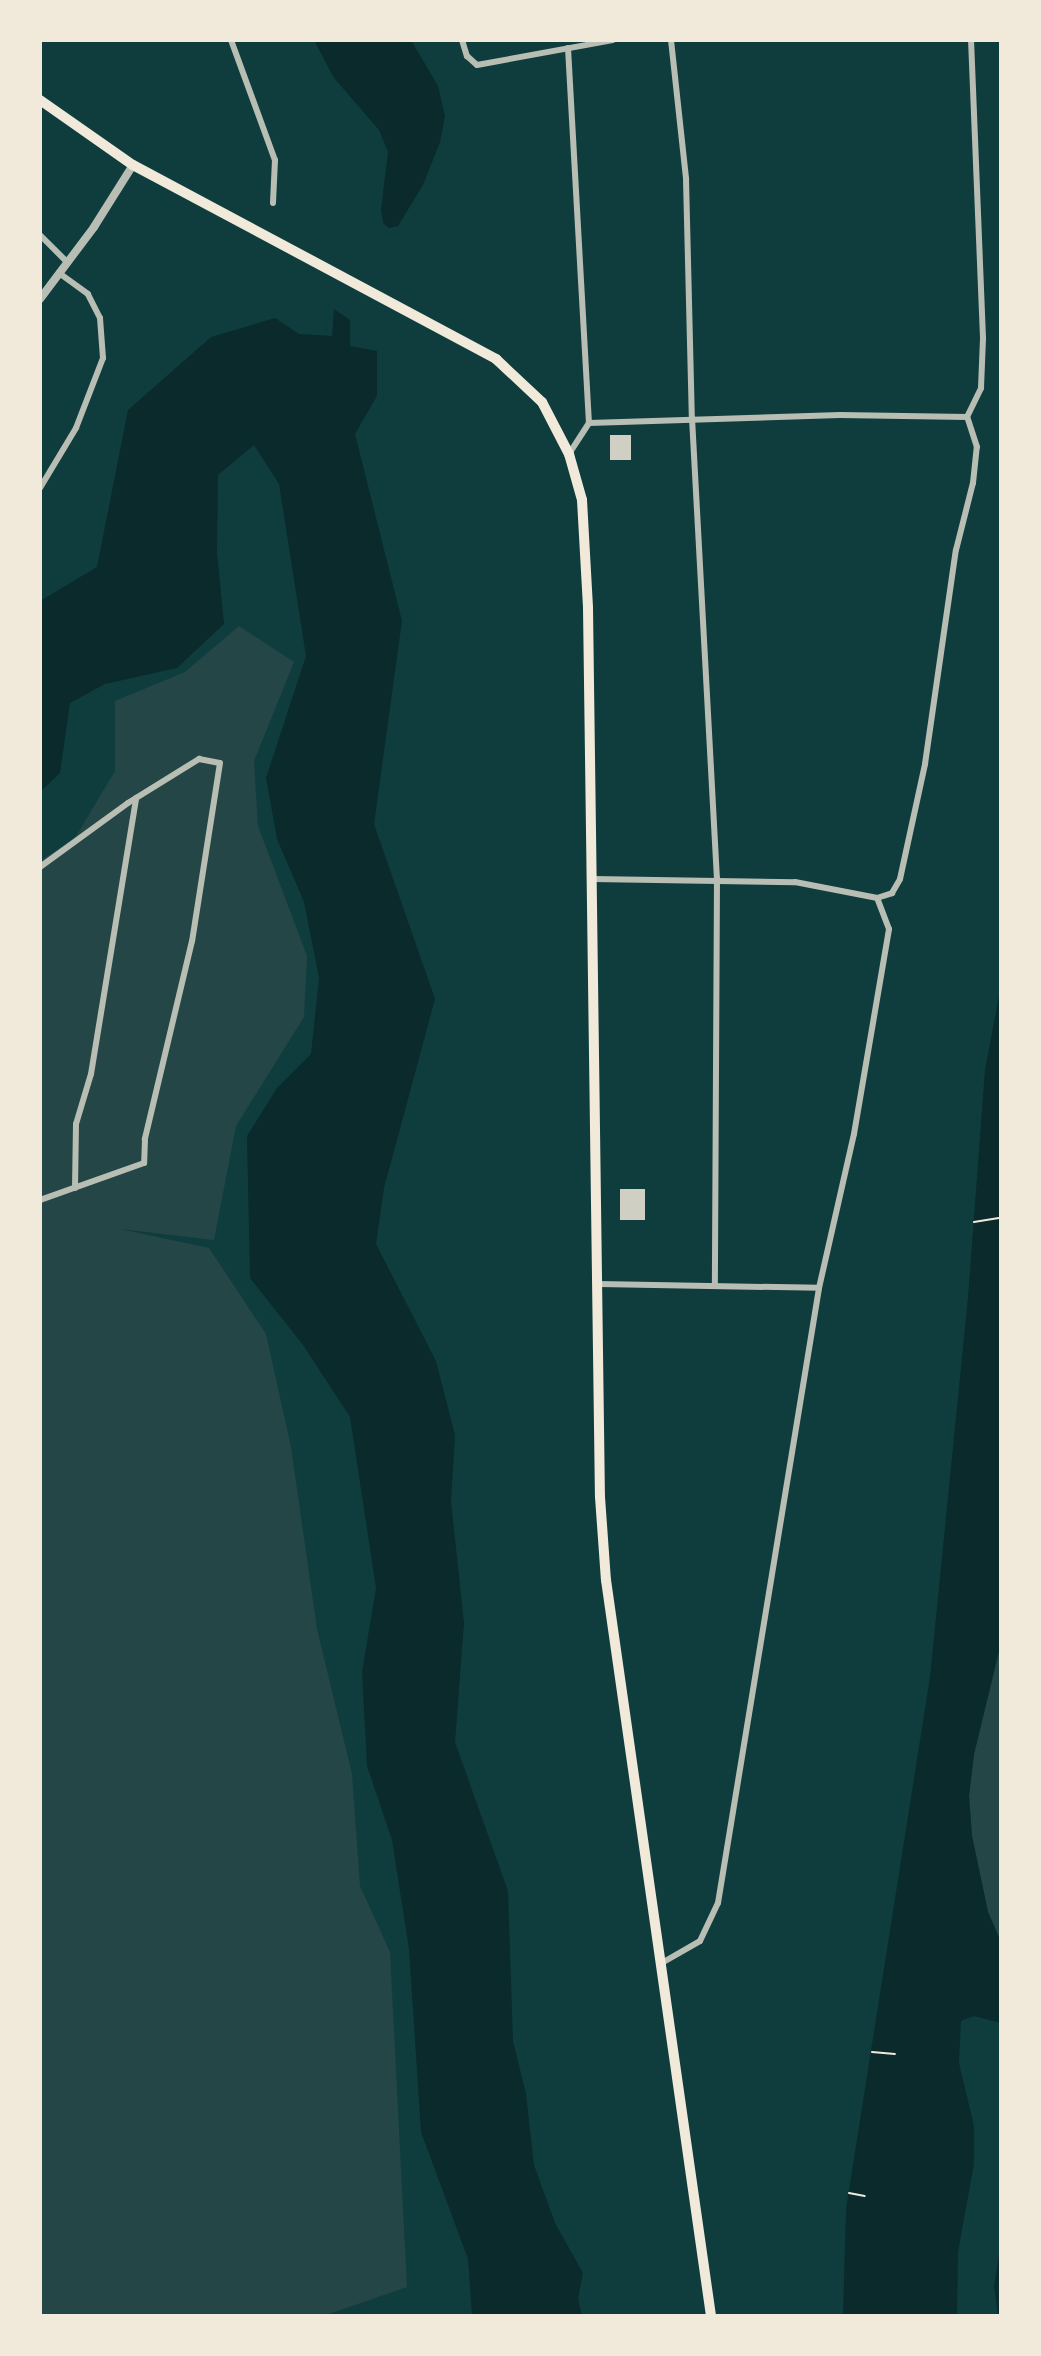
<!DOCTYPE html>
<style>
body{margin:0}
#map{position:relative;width:1041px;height:2356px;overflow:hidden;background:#0f3d3e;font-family:"Work Sans",sans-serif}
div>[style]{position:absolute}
.green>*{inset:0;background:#244646}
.water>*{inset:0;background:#0a2a2b}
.building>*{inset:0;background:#cfcfc3;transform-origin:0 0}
.path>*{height:2px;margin:-1px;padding:0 1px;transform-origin:1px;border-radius:1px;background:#f1e9da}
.minor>*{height:6px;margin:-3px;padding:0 3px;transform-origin:3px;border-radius:3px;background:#b8beb3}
.tertiary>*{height:8px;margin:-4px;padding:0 4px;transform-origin:4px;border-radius:4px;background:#b8beb3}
.primary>*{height:10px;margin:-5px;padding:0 5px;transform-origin:5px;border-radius:5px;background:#f1e9da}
span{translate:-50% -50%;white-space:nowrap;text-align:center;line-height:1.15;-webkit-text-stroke:7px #f1e9da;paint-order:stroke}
.frame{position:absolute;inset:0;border:42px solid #f1e9da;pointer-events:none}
</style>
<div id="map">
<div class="green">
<div style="clip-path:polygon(239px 626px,294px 662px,254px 761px,258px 826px,307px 956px,304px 1017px,236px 1126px,214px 1240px,120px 1229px,209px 1248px,266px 1334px,291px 1447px,317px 1629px,352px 1774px,360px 1886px,390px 1952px,407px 2287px,323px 2316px,40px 2316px,40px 861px,75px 838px,115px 771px,115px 701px,185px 672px)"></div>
<div style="clip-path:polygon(1001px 1643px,1001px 1942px,988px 1912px,972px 1836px,969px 1796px,974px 1754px)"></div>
</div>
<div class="water">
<div style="clip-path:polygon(314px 40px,411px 40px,438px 86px,445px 116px,440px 142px,423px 185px,398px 226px,389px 228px,383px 223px,381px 209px,388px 152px,379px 130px,334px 78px)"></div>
<div style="clip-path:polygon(334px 309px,350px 320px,350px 346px,377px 351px,377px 396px,355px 434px,402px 621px,374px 824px,435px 999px,384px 1188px,376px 1244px,436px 1361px,455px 1435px,451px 1501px,464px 1623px,455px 1742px,508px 1891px,513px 2041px,526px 2094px,534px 2165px,555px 2223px,583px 2273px,578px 2299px,582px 2316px,472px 2316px,468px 2259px,421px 2132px,409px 1949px,392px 1840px,367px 1766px,362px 1672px,376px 1588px,350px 1417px,303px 1345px,250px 1278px,247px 1136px,277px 1088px,311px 1054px,319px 978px,304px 902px,277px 839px,266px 778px,306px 656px,279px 484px,254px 445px,218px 475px,217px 552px,224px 624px,177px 668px,105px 684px,70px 703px,60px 773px,40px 792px,40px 601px,97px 567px,128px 410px,211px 337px,275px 318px,299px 334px,332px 336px)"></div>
<div style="clip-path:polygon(1001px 985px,1001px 1643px,974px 1754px,969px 1796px,972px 1836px,988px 1912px,1001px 1942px,1001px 2023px,974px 2016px,961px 2021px,959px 2063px,974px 2126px,974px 2164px,958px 2252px,957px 2316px,843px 2316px,846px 2209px,930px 1677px,968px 1297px,985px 1070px)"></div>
<div style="clip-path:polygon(1001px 2243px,1001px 2316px,998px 2316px,994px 2286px)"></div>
</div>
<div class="building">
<div style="left:610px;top:435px;width:21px;height:25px"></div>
<div style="left:620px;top:1189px;width:25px;height:31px"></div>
</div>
<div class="path">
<div style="left:974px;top:1222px;width:25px;rotate:-9deg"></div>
<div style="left:872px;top:2052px;width:23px;rotate:5deg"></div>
<div style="left:849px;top:2193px;width:16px;rotate:11deg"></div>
</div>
<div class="minor">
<div style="left:231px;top:40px;width:128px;rotate:69.9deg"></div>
<div style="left:275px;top:160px;width:43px;rotate:92.7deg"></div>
<div style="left:462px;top:40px;width:17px;rotate:73deg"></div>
<div style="left:467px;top:56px;width:13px;rotate:42deg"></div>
<div style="left:477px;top:65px;width:138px;rotate:-10.4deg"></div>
<div style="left:671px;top:40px;width:140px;rotate:83.8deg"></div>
<div style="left:686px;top:179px;width:239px;rotate:88.6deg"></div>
<div style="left:692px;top:418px;width:461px;rotate:86.9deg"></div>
<div style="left:717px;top:878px;width:405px;rotate:90.3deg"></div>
<div style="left:568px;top:48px;width:376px;rotate:86.8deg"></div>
<div style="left:589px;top:423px;width:37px;rotate:123deg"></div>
<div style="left:40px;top:235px;width:38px;rotate:45deg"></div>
<div style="left:589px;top:423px;width:251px;rotate:-1.8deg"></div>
<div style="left:840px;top:415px;width:127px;rotate:0.9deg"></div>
<div style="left:40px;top:488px;width:70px;rotate:-59deg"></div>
<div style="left:76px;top:428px;width:75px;rotate:-68.9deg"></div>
<div style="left:103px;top:358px;width:40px;rotate:-94.3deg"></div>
<div style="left:100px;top:318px;width:27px;rotate:-117deg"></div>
<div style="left:88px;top:294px;width:36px;rotate:-144deg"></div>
<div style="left:40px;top:867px;width:109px;rotate:-36deg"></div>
<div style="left:128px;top:803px;width:84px;rotate:-31.8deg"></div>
<div style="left:199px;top:759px;width:21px;rotate:11deg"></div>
<div style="left:220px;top:763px;width:180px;rotate:98.9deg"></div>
<div style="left:192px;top:941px;width:204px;rotate:103.4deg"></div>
<div style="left:145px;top:1139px;width:24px;rotate:92deg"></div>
<div style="left:144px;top:1163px;width:110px;rotate:160.4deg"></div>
<div style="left:593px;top:879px;width:202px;rotate:0.9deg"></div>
<div style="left:795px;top:882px;width:84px;rotate:11deg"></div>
<div style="left:877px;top:898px;width:16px;rotate:-18deg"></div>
<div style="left:892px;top:893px;width:16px;rotate:-60deg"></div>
<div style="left:900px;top:879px;width:118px;rotate:-77.7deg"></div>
<div style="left:925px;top:764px;width:216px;rotate:-81.8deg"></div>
<div style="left:956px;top:550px;width:69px;rotate:-75.8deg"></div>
<div style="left:973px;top:483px;width:36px;rotate:-84deg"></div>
<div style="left:977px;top:447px;width:32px;rotate:-108deg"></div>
<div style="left:967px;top:417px;width:32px;rotate:-64deg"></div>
<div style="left:981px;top:388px;width:50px;rotate:-87.7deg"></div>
<div style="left:983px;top:338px;width:298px;rotate:-92.3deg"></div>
<div style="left:75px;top:1188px;width:64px;rotate:-89.1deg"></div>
<div style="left:76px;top:1124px;width:52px;rotate:-73.3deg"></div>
<div style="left:91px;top:1074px;width:280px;rotate:-80.7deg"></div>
<div style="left:599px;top:1284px;width:220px;rotate:1deg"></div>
<div style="left:660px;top:1964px;width:46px;rotate:-29.9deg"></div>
<div style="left:700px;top:1941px;width:42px;rotate:-64.7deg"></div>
<div style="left:718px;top:1903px;width:623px;rotate:-80.67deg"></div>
<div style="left:819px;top:1288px;width:158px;rotate:-77.2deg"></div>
<div style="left:854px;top:1134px;width:208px;rotate:-80.3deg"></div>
<div style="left:889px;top:929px;width:33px;rotate:-111deg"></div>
</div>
<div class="tertiary">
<div style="left:40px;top:299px;width:90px;rotate:-53.1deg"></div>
<div style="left:94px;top:227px;width:73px;rotate:-57.8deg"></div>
</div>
<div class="primary">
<div style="left:40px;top:100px;width:113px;rotate:35deg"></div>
<div style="left:133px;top:165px;width:412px;rotate:28.1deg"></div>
<div style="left:496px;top:359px;width:63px;rotate:43.1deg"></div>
<div style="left:542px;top:402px;width:59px;rotate:62.6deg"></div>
<div style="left:569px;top:454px;width:48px;rotate:74.2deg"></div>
<div style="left:582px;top:500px;width:108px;rotate:86.8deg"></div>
<div style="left:588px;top:608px;width:889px;rotate:89.23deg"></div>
<div style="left:600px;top:1497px;width:83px;rotate:85.9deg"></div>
<div style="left:606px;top:1580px;width:743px;rotate:81.88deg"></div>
</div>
<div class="frame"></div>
</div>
